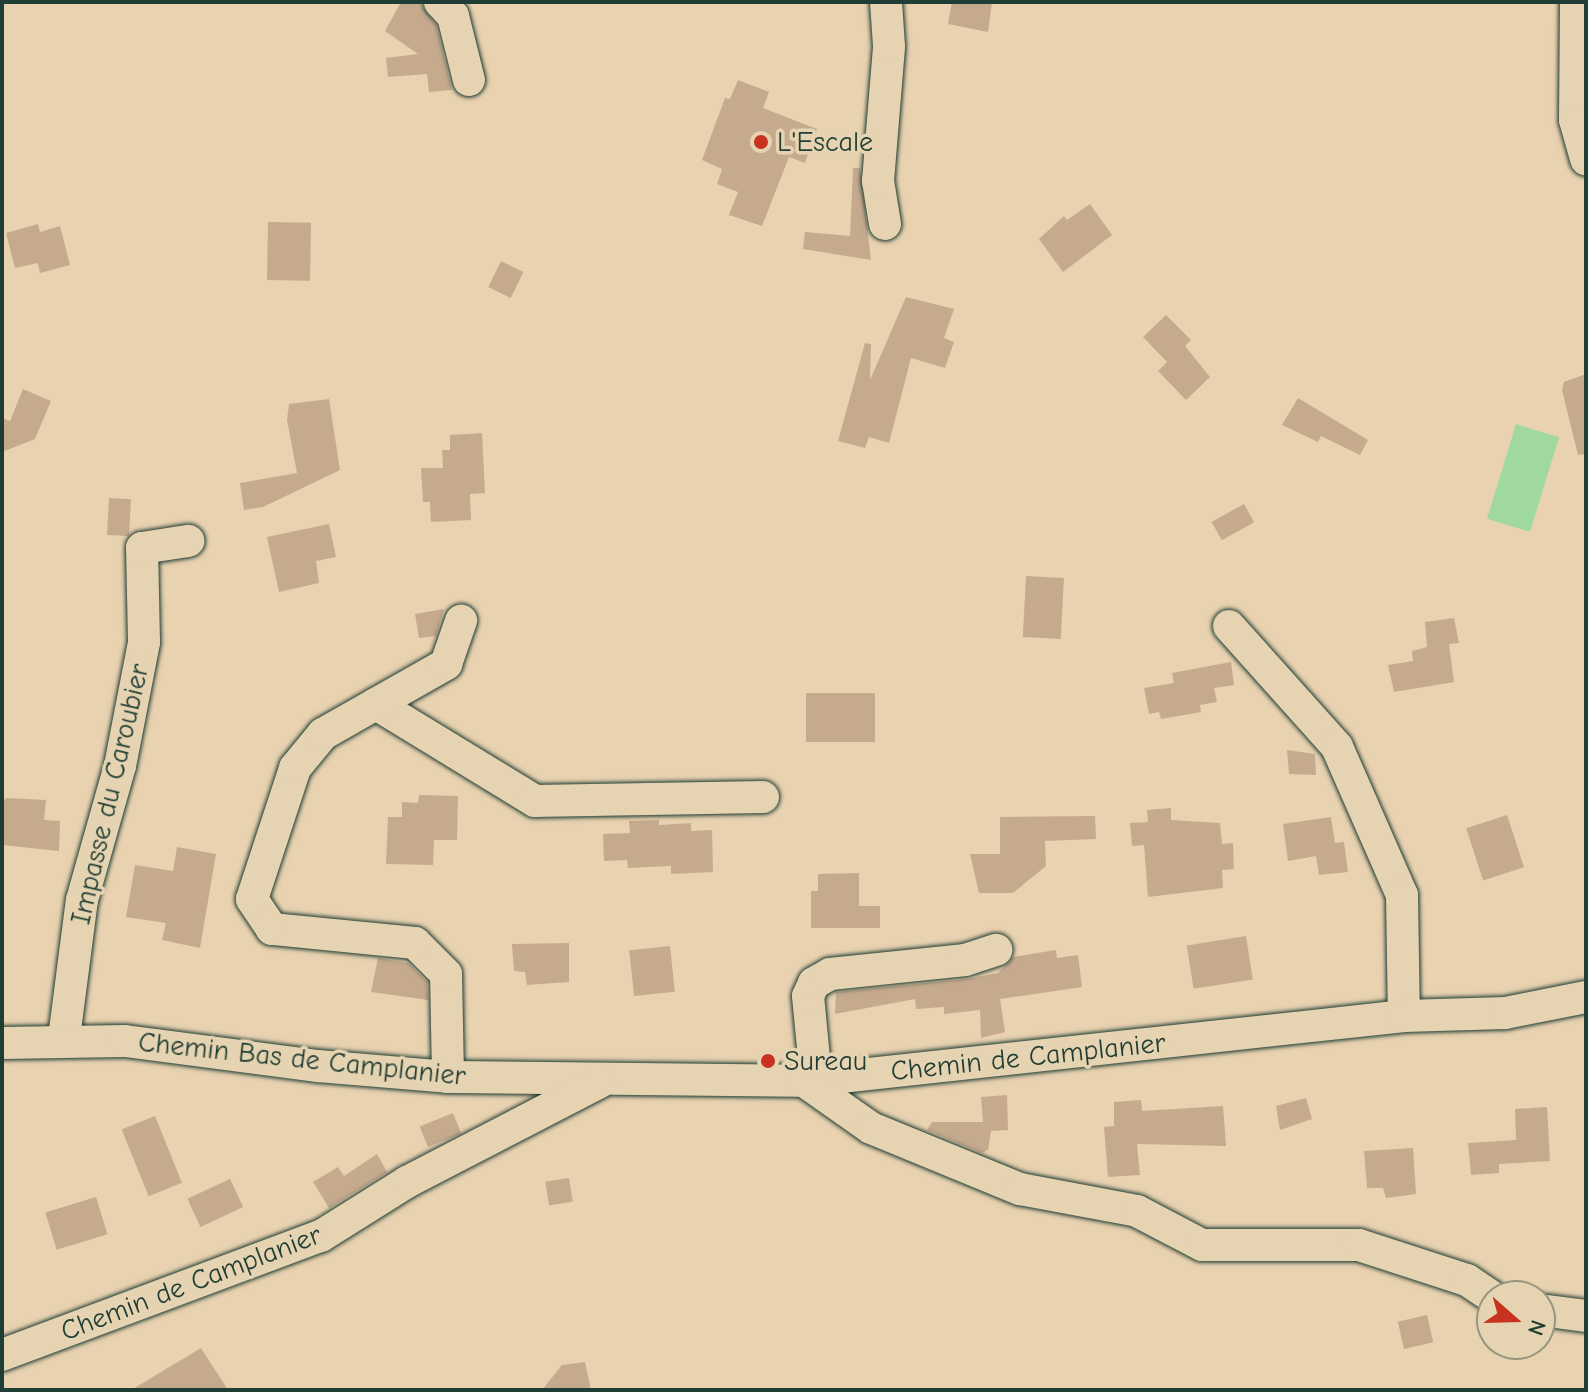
<!DOCTYPE html>
<style>
body{margin:0}
#map{position:relative;width:1588px;height:1392px;overflow:hidden;background:#e9d2b0;font-family:"Comic Neue",sans-serif}
div>[style]{position:absolute}
.green>*{inset:0;background:#9fd9a0;transform-origin:0 0}
.building>*{inset:0;background:#c6aa8e;transform-origin:0 0}
.roads{filter:drop-shadow(0 0 2px #1f3d34) drop-shadow(0 0 2px #1f3d34)}
.minor>*{height:32px;margin:-16px;padding:0 16px;transform-origin:16px;border-radius:16px;background:#e5d3b1}
.dots>*{width:22px;height:22px;translate:-50% -50%;box-sizing:border-box;border:4px solid #e5d3b1;border-radius:50%}
span{translate:-50% -50%;white-space:nowrap;text-align:center;line-height:1.15;-webkit-text-stroke:7px #e5d3b1;paint-order:stroke}
.poi-label{font-size:28px;color:#1f3d34}
.left{translate:0 -50%;text-align:left}
.street-label{font-size:28px;color:#1f3d34}
.frame{position:absolute;inset:0;border:4px solid #1f3d34;pointer-events:none}
.north{position:absolute;left:1476px;top:1280px;width:80px;height:80px;box-sizing:border-box;background:#e5d3b1;border:2px solid #96977f;border-radius:50%;rotate:110deg;font-size:22px;font-weight:700;line-height:32px;text-align:center;color:#1f3d34}
.north::after{content:'';display:block;margin:auto;width:28px;height:36px;background:#c8321e;clip-path:polygon(50% 0,100% 100%,50% 72%,0 100%)}
</style>
<div id="map">
<div class="green">
<div style="left:1516px;top:424px;width:45px;height:99px;rotate:17deg"></div>
</div>
<div class="building">
<div style="clip-path:polygon(401px 2px,421px 4px,436px 25px,452px 90px,429px 92px,427px 74px,388px 77px,386px 58px,418px 54px,385px 31px)"></div>
<div style="clip-path:polygon(952px 2px,992px 2px,988px 32px,948px 24px)"></div>
<div style="clip-path:polygon(738px 80px,769px 92px,763px 108px,817px 129px,805px 163px,789px 157px,762px 226px,729px 215px,738px 192px,717px 184px,722px 169px,702px 160px,725px 98px,730px 99px)"></div>
<div style="clip-path:polygon(853px 168px,860px 168px,871px 260px,803px 249px,805px 232px,850px 236px)"></div>
<div style="clip-path:polygon(1090px 204px,1112px 235px,1063px 272px,1039px 239px,1064px 216px,1067px 220px)"></div>
<div style="left:268px;top:222px;width:43px;height:58px;rotate:1deg"></div>
<div style="clip-path:polygon(38px 224px,40px 232px,60px 226px,70px 265px,40px 273px,38px 263px,15px 268px,6px 233px)"></div>
<div style="left:501px;top:261px;width:25px;height:29px;rotate:26deg"></div>
<div style="clip-path:polygon(906px 297px,954px 309px,944px 338px,954px 342px,945px 368px,911px 358px,889px 443px,869px 437px,865px 448px,838px 441px,865px 343px,871px 344px,870px 380px)"></div>
<div style="clip-path:polygon(1166px 315px,1191px 340px,1185px 346px,1210px 377px,1186px 400px,1158px 371px,1167px 362px,1143px 337px)"></div>
<div style="clip-path:polygon(1586px 374px,1586px 454px,1578px 455px,1562px 390px,1564px 382px)"></div>
<div style="clip-path:polygon(23px 389px,51px 401px,35px 439px,2px 452px,2px 418px,10px 421px)"></div>
<div style="clip-path:polygon(1298px 398px,1368px 440px,1360px 455px,1321px 436px,1318px 442px,1282px 425px)"></div>
<div style="clip-path:polygon(329px 399px,340px 470px,263px 507px,244px 510px,240px 483px,297px 473px,287px 420px,289px 404px)"></div>
<div style="clip-path:polygon(482px 433px,485px 493px,470px 494px,471px 520px,431px 522px,430px 502px,423px 502px,421px 468px,443px 468px,442px 450px,450px 450px,450px 435px)"></div>
<div style="left:109px;top:498px;width:22px;height:37px;rotate:3deg"></div>
<div style="left:1244px;top:504px;width:21px;height:37px;rotate:61deg"></div>
<div style="clip-path:polygon(329px 524px,336px 557px,316px 561px,319px 583px,279px 592px,267px 537px)"></div>
<div style="left:1026px;top:576px;width:38px;height:61px;rotate:3deg"></div>
<div style="clip-path:polygon(444px 609px,436px 636px,419px 638px,415px 614px)"></div>
<div style="clip-path:polygon(1454px 618px,1459px 643px,1449px 644px,1454px 682px,1394px 692px,1388px 665px,1413px 661px,1412px 651px,1427px 647px,1425px 622px)"></div>
<div style="clip-path:polygon(1231px 662px,1234px 685px,1214px 688px,1217px 702px,1200px 705px,1201px 712px,1161px 719px,1159px 712px,1149px 714px,1144px 688px,1174px 683px,1172px 673px)"></div>
<div style="left:806px;top:693px;width:69px;height:49px"></div>
<div style="clip-path:polygon(1287px 750px,1315px 754px,1316px 775px,1289px 774px)"></div>
<div style="clip-path:polygon(419px 795px,458px 796px,457px 840px,434px 840px,433px 865px,386px 864px,388px 817px,402px 817px,402px 802px,418px 803px)"></div>
<div style="clip-path:polygon(7px 798px,46px 800px,44px 820px,60px 821px,59px 851px,2px 845px,2px 801px)"></div>
<div style="clip-path:polygon(1171px 808px,1171px 820px,1220px 823px,1222px 844px,1233px 843px,1234px 869px,1222px 870px,1223px 888px,1148px 897px,1144px 845px,1132px 846px,1130px 823px,1148px 822px,1147px 810px)"></div>
<div style="left:1507px;top:815px;width:55px;height:43px;rotate:72deg"></div>
<div style="clip-path:polygon(1095px 816px,1096px 839px,1045px 841px,1046px 866px,1013px 893px,979px 893px,970px 854px,1000px 854px,1000px 817px)"></div>
<div style="clip-path:polygon(1331px 817px,1335px 843px,1344px 842px,1348px 872px,1319px 875px,1316px 856px,1288px 861px,1283px 824px)"></div>
<div style="clip-path:polygon(659px 820px,659px 825px,691px 823px,691px 831px,712px 830px,713px 872px,671px 874px,671px 866px,628px 868px,627px 860px,604px 861px,603px 834px,630px 833px,629px 821px)"></div>
<div style="clip-path:polygon(177px 847px,216px 854px,200px 948px,162px 940px,166px 923px,126px 917px,135px 865px,173px 871px)"></div>
<div style="clip-path:polygon(859px 873px,859px 906px,880px 906px,880px 928px,811px 928px,811px 891px,818px 891px,818px 874px)"></div>
<div style="left:1246px;top:936px;width:44px;height:60px;rotate:81deg"></div>
<div style="clip-path:polygon(569px 943px,569px 982px,527px 985px,525px 972px,514px 971px,512px 944px)"></div>
<div style="left:670px;top:946px;width:46px;height:41px;rotate:84deg"></div>
<div style="clip-path:polygon(1056px 950px,1057px 958px,1078px 955px,1082px 987px,1000px 999px,1005px 1032px,981px 1038px,980px 1010px,944px 1014px,944px 1007px,916px 1009px,915px 999px,835px 1014px,836px 992px,967px 979px,998px 973px,1013px 957px)"></div>
<div style="clip-path:polygon(378px 958px,408px 963px,427px 982px,428px 1000px,371px 992px)"></div>
<div style="clip-path:polygon(1007px 1095px,1008px 1130px,991px 1131px,988px 1150px,982px 1153px,927px 1130px,932px 1122px,983px 1122px,981px 1097px)"></div>
<div style="clip-path:polygon(1306px 1098px,1312px 1119px,1280px 1130px,1276px 1106px)"></div>
<div style="clip-path:polygon(1141px 1100px,1142px 1111px,1223px 1106px,1226px 1146px,1137px 1144px,1140px 1175px,1108px 1177px,1104px 1127px,1114px 1126px,1114px 1102px)"></div>
<div style="clip-path:polygon(1547px 1107px,1550px 1161px,1499px 1164px,1499px 1173px,1471px 1175px,1468px 1143px,1516px 1140px,1515px 1109px)"></div>
<div style="left:453px;top:1113px;width:22px;height:36px;rotate:68deg"></div>
<div style="left:155px;top:1116px;width:72px;height:36px;rotate:68deg"></div>
<div style="clip-path:polygon(1413px 1148px,1416px 1194px,1386px 1198px,1383px 1188px,1367px 1188px,1364px 1151px)"></div>
<div style="clip-path:polygon(377px 1154px,387px 1172px,329px 1208px,313px 1182px,338px 1167px,344px 1176px)"></div>
<div style="left:569px;top:1178px;width:24px;height:24px;rotate:81deg"></div>
<div style="left:230px;top:1179px;width:31px;height:47px;rotate:65deg"></div>
<div style="left:96px;top:1197px;width:39px;height:53px;rotate:73deg"></div>
<div style="left:1427px;top:1315px;width:28px;height:30px;rotate:77deg"></div>
<div style="clip-path:polygon(201px 1348px,228px 1390px,131px 1390px)"></div>
<div style="clip-path:polygon(585px 1362px,591px 1390px,542px 1390px,562px 1365px)"></div>
</div>
<div class="roads">
<div class="minor">
<div style="left:440px;top:2px;width:19px;rotate:47deg"></div>
<div style="left:453px;top:16px;width:66px;rotate:76deg"></div>
<div style="left:1576px;top:2px;width:118px;rotate:90.5deg"></div>
<div style="left:1575px;top:120px;width:41px;rotate:74.2deg"></div>
<div style="left:885px;top:224px;width:44px;rotate:-99.2deg"></div>
<div style="left:878px;top:181px;width:135px;rotate:-85.3deg"></div>
<div style="left:889px;top:46px;width:44px;rotate:-93.9deg"></div>
<div style="left:1229px;top:626px;width:162px;rotate:48.2deg"></div>
<div style="left:1337px;top:747px;width:162px;rotate:66.3deg"></div>
<div style="left:1402px;top:895px;width:121px;rotate:89.1deg"></div>
<div style="left:376px;top:704px;width:186px;rotate:31.4deg"></div>
<div style="left:535px;top:801px;width:228px;rotate:-1deg"></div>
<div style="left:64px;top:1038px;width:139px;rotate:-82.6deg"></div>
<div style="left:82px;top:900px;width:139px;rotate:-74.2deg"></div>
<div style="left:120px;top:766px;width:126px;rotate:-79deg"></div>
<div style="left:144px;top:642px;width:94px;rotate:-91.2deg"></div>
<div style="left:142px;top:548px;width:47px;rotate:-8.7deg"></div>
<div style="left:2px;top:1043px;width:123px;rotate:-0.9deg"></div>
<div style="left:125px;top:1041px;width:195px;rotate:7.4deg"></div>
<div style="left:318px;top:1066px;width:130px;rotate:4.8deg"></div>
<div style="left:448px;top:1077px;width:356px;rotate:0.6deg"></div>
<div style="left:804px;top:1081px;width:604px;rotate:-6.18deg"></div>
<div style="left:1404px;top:1016px;width:101px;rotate:-1.7deg"></div>
<div style="left:1505px;top:1013px;width:83px;rotate:-11.2deg"></div>
<div style="left:448px;top:1077px;width:103px;rotate:-91.1deg"></div>
<div style="left:446px;top:974px;width:44px;rotate:-135deg"></div>
<div style="left:415px;top:943px;width:144px;rotate:-174.4deg"></div>
<div style="left:272px;top:929px;width:36px;rotate:-124deg"></div>
<div style="left:252px;top:899px;width:138px;rotate:-71.8deg"></div>
<div style="left:295px;top:768px;width:44px;rotate:-50.5deg"></div>
<div style="left:323px;top:734px;width:142px;rotate:-29.6deg"></div>
<div style="left:446px;top:664px;width:46px;rotate:-70.8deg"></div>
<div style="left:816px;top:1079px;width:83px;rotate:-95.5deg"></div>
<div style="left:808px;top:996px;width:14px;rotate:-65deg"></div>
<div style="left:814px;top:983px;width:18px;rotate:-29deg"></div>
<div style="left:830px;top:974px;width:136px;rotate:-5.9deg"></div>
<div style="left:965px;top:960px;width:33px;rotate:-18deg"></div>
<div style="left:804px;top:1081px;width:82px;rotate:35deg"></div>
<div style="left:871px;top:1128px;width:161px;rotate:22.3deg"></div>
<div style="left:1020px;top:1189px;width:119px;rotate:10.6deg"></div>
<div style="left:1137px;top:1211px;width:73px;rotate:27.6deg"></div>
<div style="left:1202px;top:1245px;width:157px"></div>
<div style="left:1359px;top:1245px;width:114px;rotate:18deg"></div>
<div style="left:1467px;top:1280px;width:30px;rotate:34deg"></div>
<div style="left:1540px;top:1310px;width:46px;rotate:7.4deg"></div>
<div style="left:2px;top:1355px;width:340px;rotate:-20.5deg"></div>
<div style="left:321px;top:1236px;width:102px;rotate:-32.1deg"></div>
<div style="left:407px;top:1182px;width:217px;rotate:-27.4deg"></div>
</div>
</div>
<div class="dots">
<div style="left:761px;top:142px;background:#c8321e"></div>
<div style="left:768px;top:1061px;background:#c8321e"></div>
</div>
<div class="poi-label">
<span class="left" style="left:777px;top:142px">L'Escale</span>
<span class="left" style="left:784px;top:1061px">Sureau</span>
</div>
<div class="street-label">
<span style="left:110px;top:794px;rotate:-77deg">Impasse du Caroubier</span>
<span style="left:1028px;top:1057px;rotate:-6deg">Chemin de Camplanier</span>
<span style="left:302px;top:1059px;rotate:6deg">Chemin Bas de Camplanier</span>
<span style="left:191px;top:1283px;rotate:-21deg">Chemin de Camplanier</span>
</div>
<div class="frame"></div>
<div class="north">N</div>
</div>
